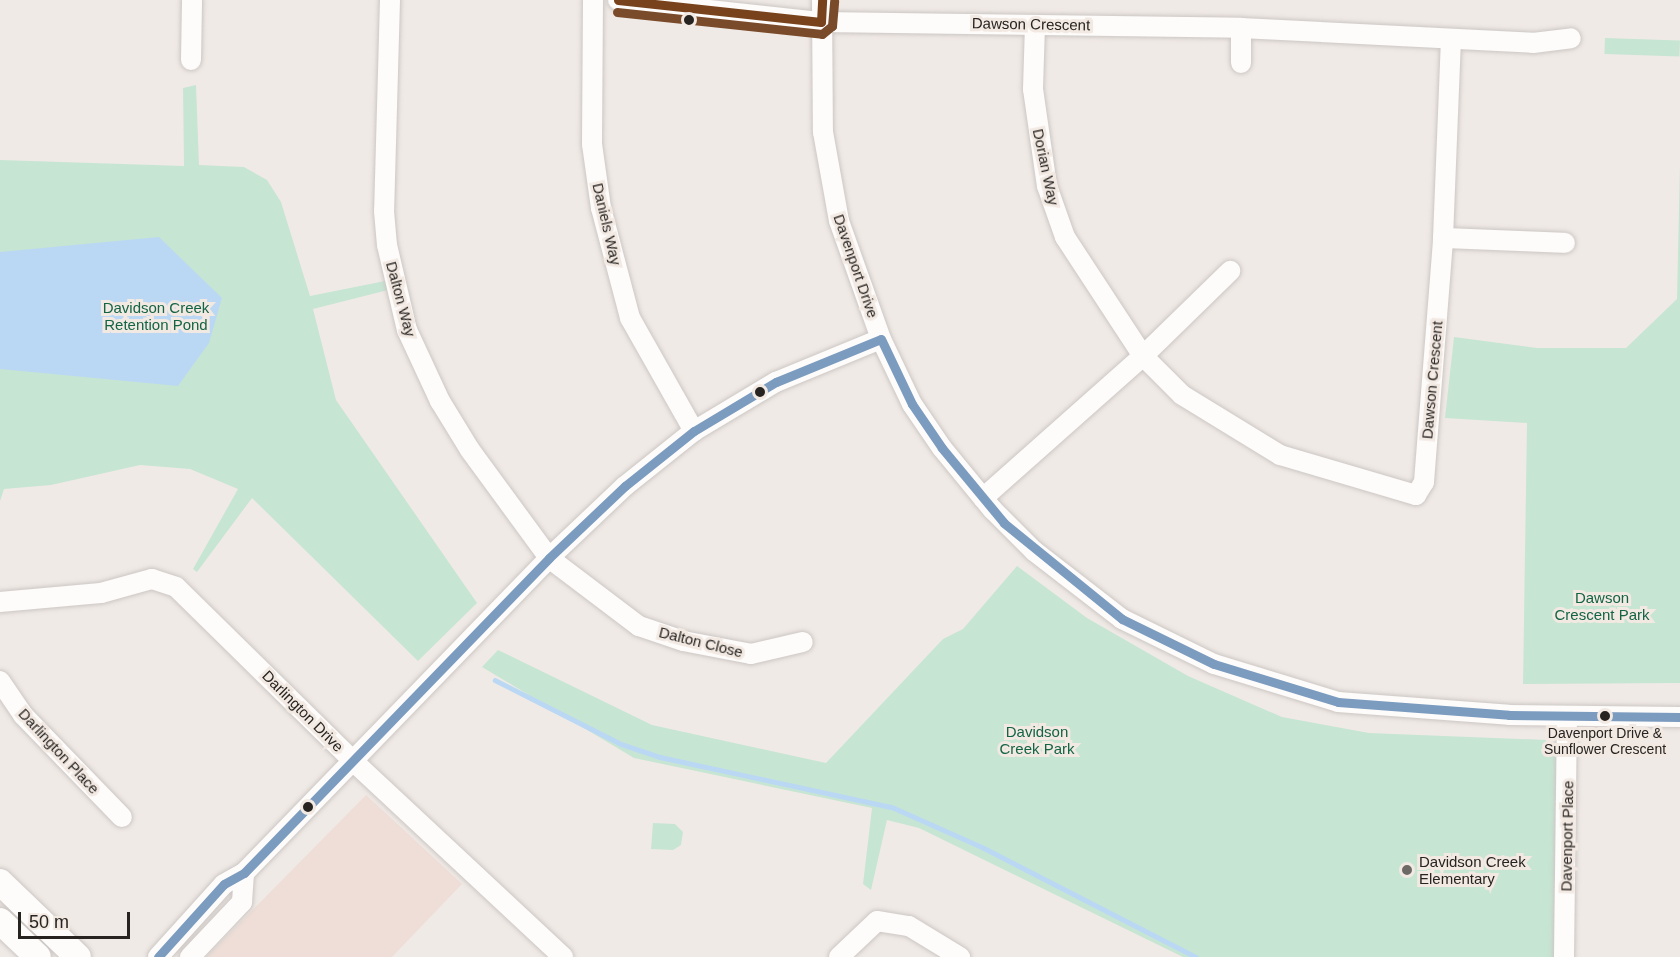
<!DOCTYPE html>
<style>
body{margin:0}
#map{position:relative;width:1680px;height:957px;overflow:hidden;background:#f0eae6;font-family:Arial,sans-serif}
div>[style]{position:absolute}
.commercial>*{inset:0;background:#eeded7}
.green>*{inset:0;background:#c7e5d3;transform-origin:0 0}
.water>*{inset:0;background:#bad8f3}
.stream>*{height:4.5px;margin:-2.25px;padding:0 2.25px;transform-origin:2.25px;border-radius:2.25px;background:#bad8f3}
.roads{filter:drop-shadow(0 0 2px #ccc7c4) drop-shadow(0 0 2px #ccc7c4)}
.minor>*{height:20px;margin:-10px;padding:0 10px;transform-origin:10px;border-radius:10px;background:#fdfcfb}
.major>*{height:26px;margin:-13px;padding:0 13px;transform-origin:13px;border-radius:13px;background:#fdfcfb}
.bus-1>*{height:9px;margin:-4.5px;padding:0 4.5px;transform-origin:4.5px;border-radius:4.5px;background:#7b9bbf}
.bus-2>*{height:9px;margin:-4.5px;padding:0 4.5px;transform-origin:4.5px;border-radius:4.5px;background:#78431c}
.bus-3>*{height:9px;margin:-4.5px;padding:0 4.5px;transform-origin:4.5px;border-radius:4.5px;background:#7a4b2a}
.dots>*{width:16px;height:16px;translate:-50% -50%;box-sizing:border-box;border:3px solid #f3e9e3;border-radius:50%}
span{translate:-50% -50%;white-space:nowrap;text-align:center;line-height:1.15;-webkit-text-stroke:6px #f3e9e3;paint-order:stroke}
.bus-label{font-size:14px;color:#262320}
.street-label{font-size:15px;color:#262320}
.park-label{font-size:15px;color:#126445}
.poi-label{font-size:15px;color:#262320}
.left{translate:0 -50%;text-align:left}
.scale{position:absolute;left:18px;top:912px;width:112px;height:27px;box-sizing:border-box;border:3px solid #262320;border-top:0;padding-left:8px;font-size:18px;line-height:21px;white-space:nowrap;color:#262320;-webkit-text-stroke:4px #f3e9e3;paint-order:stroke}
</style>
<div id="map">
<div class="commercial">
<div style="clip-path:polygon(366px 795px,462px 884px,392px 957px,206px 957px)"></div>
</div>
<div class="green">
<div style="left:1605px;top:38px;width:75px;height:16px;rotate:2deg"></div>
<div style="clip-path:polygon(196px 85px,199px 165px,244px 167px,267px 180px,281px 202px,310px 296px,390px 280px,392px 289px,313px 309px,336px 400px,477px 603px,418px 661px,252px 498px,197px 572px,193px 569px,238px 489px,190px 469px,140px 465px,51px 485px,4px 489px,0 501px,0 160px,184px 166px,183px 88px)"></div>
<div style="clip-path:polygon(1680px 164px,1680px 683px,1523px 684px,1527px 423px,1445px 418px,1454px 337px,1537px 348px,1626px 348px,1677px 299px)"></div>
<div style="clip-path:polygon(1017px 566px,1087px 618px,1188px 676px,1282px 717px,1369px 733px,1547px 740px,1556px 753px,1554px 957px,1183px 957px,919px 828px,887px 820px,871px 890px,863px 884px,872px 808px,634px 758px,482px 667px,498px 650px,652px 725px,826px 763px,943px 639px,963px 629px)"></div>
<div style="clip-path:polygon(653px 823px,675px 824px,683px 832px,681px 845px,673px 850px,651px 849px)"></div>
</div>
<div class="water">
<div style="clip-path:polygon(159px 237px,222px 298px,209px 343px,178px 386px,0 369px,0 252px)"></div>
</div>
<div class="stream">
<div style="left:495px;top:680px;width:141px;rotate:26.9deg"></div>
<div style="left:621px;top:744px;width:41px;rotate:18.4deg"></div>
<div style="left:660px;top:757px;width:237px;rotate:12.2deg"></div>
<div style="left:892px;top:807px;width:101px;rotate:24deg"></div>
<div style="left:984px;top:848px;width:238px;rotate:27.2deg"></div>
</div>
<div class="roads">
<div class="minor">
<div style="left:390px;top:0;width:211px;rotate:91.6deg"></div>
<div style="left:384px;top:211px;width:34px;rotate:85deg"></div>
<div style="left:387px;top:245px;width:87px;rotate:76.8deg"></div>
<div style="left:407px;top:330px;width:78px;rotate:65.1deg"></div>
<div style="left:440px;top:401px;width:57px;rotate:58.5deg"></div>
<div style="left:470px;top:450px;width:134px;rotate:53.8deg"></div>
<div style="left:549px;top:558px;width:113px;rotate:37.1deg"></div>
<div style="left:639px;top:626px;width:46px;rotate:18.8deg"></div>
<div style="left:683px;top:641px;width:69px;rotate:10.8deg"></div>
<div style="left:751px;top:654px;width:53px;rotate:-13deg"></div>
<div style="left:593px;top:0;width:144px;rotate:90.4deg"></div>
<div style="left:592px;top:144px;width:65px;rotate:82deg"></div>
<div style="left:601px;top:208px;width:114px;rotate:75.2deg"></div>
<div style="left:630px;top:318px;width:130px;rotate:60.5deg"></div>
<div style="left:618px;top:0;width:204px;rotate:6.2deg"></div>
<div style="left:821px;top:22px;width:420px;rotate:0.8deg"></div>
<div style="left:1241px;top:28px;width:292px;rotate:2.9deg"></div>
<div style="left:1533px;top:43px;width:38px;rotate:-7deg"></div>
<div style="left:822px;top:0;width:132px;rotate:89.6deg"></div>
<div style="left:823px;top:132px;width:90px;rotate:79.8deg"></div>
<div style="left:839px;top:221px;width:125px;rotate:70.4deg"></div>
<div style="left:881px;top:339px;width:72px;rotate:64.5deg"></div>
<div style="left:912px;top:404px;width:53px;rotate:55.7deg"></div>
<div style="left:942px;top:448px;width:80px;rotate:50.6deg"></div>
<div style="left:993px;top:510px;width:58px;rotate:45deg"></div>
<div style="left:1034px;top:551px;width:111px;rotate:37.7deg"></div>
<div style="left:1122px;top:619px;width:102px;rotate:26.1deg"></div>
<div style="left:1214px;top:664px;width:130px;rotate:17deg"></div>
<div style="left:1338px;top:702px;width:171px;rotate:4.3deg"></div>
<div style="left:1509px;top:715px;width:171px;rotate:0.7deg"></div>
<div style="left:1035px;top:25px;width:64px;rotate:91.8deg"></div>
<div style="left:1033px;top:89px;width:98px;rotate:81.8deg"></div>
<div style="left:1047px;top:186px;width:54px;rotate:70.6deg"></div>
<div style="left:1065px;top:237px;width:142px;rotate:56.8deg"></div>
<div style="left:1143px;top:356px;width:55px;rotate:45deg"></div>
<div style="left:1182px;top:395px;width:115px;rotate:31.5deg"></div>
<div style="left:1280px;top:455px;width:142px;rotate:16.4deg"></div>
<div style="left:1416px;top:495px;width:15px;rotate:-58deg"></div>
<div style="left:1424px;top:482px;width:245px;rotate:-85.5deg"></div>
<div style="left:1443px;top:238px;width:198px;rotate:-87.7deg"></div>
<div style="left:1241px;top:28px;width:35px;rotate:90deg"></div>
<div style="left:191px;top:60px;width:60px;rotate:-89deg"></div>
<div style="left:1443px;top:238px;width:122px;rotate:2.3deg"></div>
<div style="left:983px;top:498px;width:214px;rotate:-41.6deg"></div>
<div style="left:1143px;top:356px;width:122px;rotate:-44.3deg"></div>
<div style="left:0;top:602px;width:101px;rotate:-5.1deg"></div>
<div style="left:101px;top:593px;width:53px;rotate:-15.4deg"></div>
<div style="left:152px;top:579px;width:25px;rotate:18deg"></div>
<div style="left:176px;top:587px;width:250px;rotate:44.5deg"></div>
<div style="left:354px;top:762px;width:286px;rotate:43deg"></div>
<div style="left:0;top:681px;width:41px;rotate:55.9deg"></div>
<div style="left:23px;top:715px;width:142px;rotate:45.9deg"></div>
<div style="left:158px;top:957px;width:98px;rotate:-47.9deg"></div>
<div style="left:224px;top:884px;width:23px;rotate:-29deg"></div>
<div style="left:244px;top:873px;width:438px;rotate:-45.9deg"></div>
<div style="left:549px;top:558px;width:105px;rotate:-43.5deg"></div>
<div style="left:625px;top:486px;width:88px;rotate:-38.6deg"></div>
<div style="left:694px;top:431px;width:96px;rotate:-30.9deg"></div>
<div style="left:776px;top:382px;width:113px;rotate:-22.3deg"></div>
<div style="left:190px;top:957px;width:76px;rotate:-46.6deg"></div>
<div style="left:242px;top:902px;width:29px;rotate:-86deg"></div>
<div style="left:839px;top:957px;width:52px;rotate:-43.5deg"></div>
<div style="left:877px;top:921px;width:32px;rotate:9deg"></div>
<div style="left:909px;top:926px;width:60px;rotate:31.3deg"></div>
<div style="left:1564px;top:957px;width:241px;rotate:-89.3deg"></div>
</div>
<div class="major">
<div style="left:0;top:882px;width:108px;rotate:43.9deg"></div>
<div style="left:0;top:921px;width:52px;rotate:43.5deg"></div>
</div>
</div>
<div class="bus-1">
<div style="left:158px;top:957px;width:98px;rotate:-47.9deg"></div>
<div style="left:224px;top:884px;width:23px;rotate:-29deg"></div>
<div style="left:244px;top:873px;width:438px;rotate:-45.9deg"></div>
<div style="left:549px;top:558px;width:105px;rotate:-43.5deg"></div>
<div style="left:625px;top:486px;width:88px;rotate:-38.6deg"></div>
<div style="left:694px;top:431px;width:96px;rotate:-30.9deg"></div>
<div style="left:776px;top:382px;width:113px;rotate:-22.3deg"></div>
<div style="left:881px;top:339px;width:72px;rotate:64.5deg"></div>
<div style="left:912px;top:404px;width:53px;rotate:55.7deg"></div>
<div style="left:942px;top:448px;width:97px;rotate:50.4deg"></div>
<div style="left:1004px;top:523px;width:152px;rotate:39.1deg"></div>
<div style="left:1122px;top:619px;width:102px;rotate:26.1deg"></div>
<div style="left:1214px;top:664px;width:130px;rotate:17deg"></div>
<div style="left:1338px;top:702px;width:171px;rotate:4.3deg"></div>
<div style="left:1509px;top:715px;width:171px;rotate:0.7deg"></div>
</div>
<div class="bus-2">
<div style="left:618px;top:0;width:204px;rotate:6.2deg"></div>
<div style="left:821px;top:22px;width:22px;rotate:-87deg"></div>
</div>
<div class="bus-3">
<div style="left:617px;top:12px;width:206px;rotate:6.1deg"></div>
<div style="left:822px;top:34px;width:13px;rotate:-39deg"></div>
<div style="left:832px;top:26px;width:25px;rotate:-85deg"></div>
</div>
<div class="dots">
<div style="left:689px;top:20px;background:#262320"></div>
<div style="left:760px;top:392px;background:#262320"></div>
<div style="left:1605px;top:716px;background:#262320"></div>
<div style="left:308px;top:807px;background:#262320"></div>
<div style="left:1407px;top:870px;background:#6d6965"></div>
</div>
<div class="bus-label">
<span style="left:1605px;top:741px">Davenport Drive &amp;<br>Sunflower Crescent</span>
</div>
<div class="street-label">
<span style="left:1031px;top:24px;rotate:1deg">Dawson Crescent</span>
<span style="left:1046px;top:167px;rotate:78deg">Dorian Way</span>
<span style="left:607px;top:224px;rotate:77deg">Daniels Way</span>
<span style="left:856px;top:266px;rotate:71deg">Davenport Drive</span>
<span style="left:401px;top:299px;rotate:75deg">Dalton Way</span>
<span style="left:1432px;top:380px;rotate:-85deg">Dawson Crescent</span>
<span style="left:701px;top:642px;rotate:14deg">Dalton Close</span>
<span style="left:303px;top:711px;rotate:45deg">Darlington Drive</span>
<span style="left:59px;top:751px;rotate:47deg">Darlington Place</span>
<span style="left:1567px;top:836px;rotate:-89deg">Davenport Place</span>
</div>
<div class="park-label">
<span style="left:156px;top:316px">Davidson Creek<br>Retention Pond</span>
<span style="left:1602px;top:606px">Dawson<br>Crescent Park</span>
<span style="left:1037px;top:740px">Davidson<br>Creek Park</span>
</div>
<div class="poi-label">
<span class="left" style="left:1419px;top:870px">Davidson Creek<br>Elementary</span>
</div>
<div class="scale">50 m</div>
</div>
